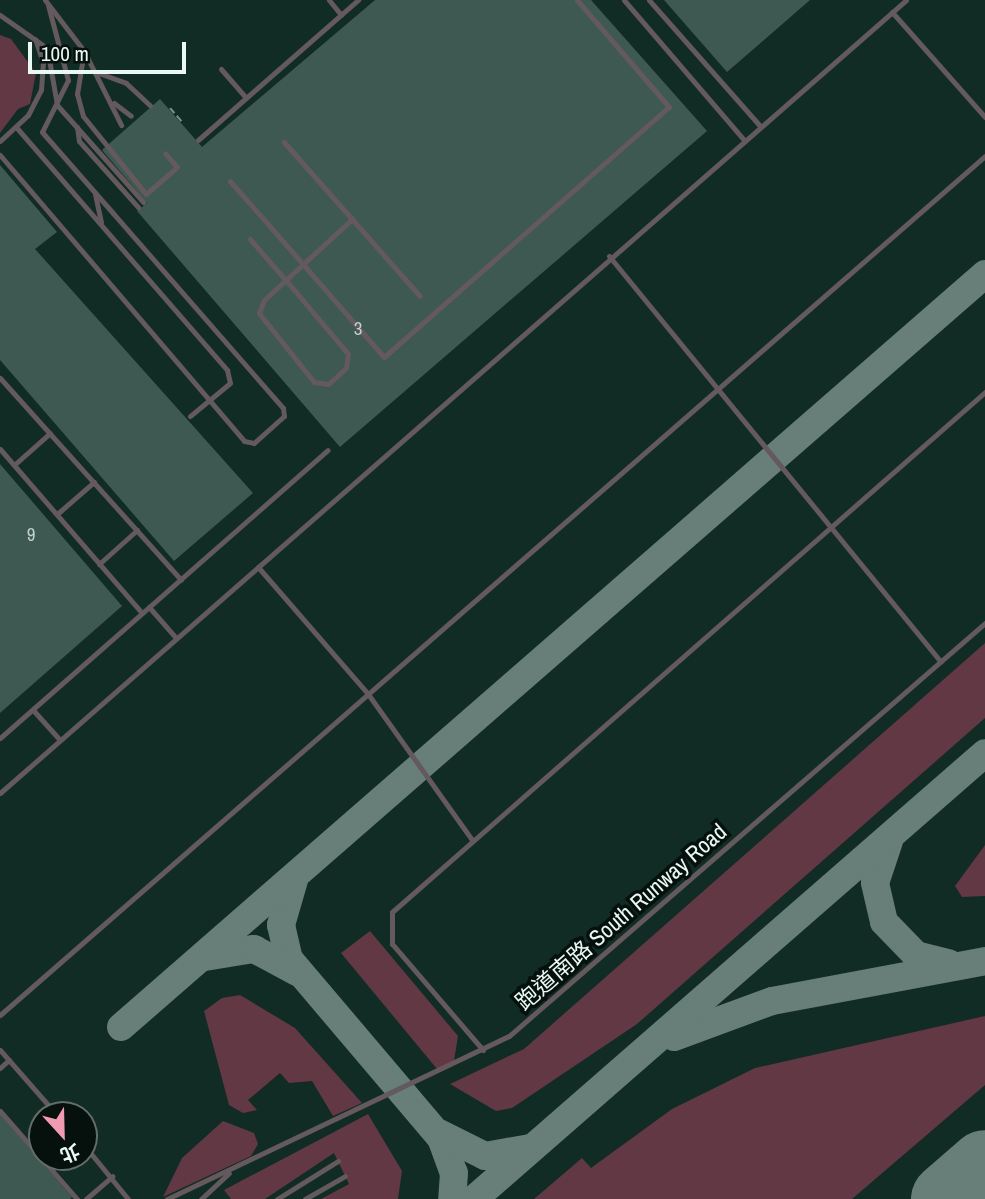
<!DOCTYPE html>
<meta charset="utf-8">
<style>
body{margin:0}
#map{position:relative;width:985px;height:1199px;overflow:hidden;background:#112b25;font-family:"Archivo Narrow","Noto Sans TC",sans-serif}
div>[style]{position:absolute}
.green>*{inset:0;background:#613844}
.taxiway>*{height:28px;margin:-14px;padding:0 14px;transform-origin:14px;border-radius:14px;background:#687e78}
.runway>*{height:72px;margin:-36px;padding:0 36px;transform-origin:36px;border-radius:36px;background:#687e78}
.building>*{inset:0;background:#3e5952}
.path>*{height:2px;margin-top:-1px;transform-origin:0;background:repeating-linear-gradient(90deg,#798e88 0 7px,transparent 0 10.5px)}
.service>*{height:5px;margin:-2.5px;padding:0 2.5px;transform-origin:2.5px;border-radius:2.5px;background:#64595c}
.service-bridge>*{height:5px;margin:-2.5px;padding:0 2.5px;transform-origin:2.5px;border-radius:2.5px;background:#64595c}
span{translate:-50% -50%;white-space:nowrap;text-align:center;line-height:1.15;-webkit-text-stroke:7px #06110e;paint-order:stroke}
.number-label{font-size:19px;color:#bed1cc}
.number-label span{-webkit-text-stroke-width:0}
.street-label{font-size:23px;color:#e9f9f4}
.north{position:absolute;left:28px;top:1101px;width:70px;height:70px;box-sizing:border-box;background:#06110e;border:2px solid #616e6a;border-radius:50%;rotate:158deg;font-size:19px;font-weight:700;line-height:28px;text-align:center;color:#e9f9f4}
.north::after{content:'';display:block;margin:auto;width:24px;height:32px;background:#f19ab3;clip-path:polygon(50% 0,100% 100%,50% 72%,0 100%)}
.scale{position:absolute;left:28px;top:42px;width:158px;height:32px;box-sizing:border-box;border:4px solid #e9f9f4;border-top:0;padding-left:9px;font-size:21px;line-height:24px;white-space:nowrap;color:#e9f9f4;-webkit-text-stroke:5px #06110e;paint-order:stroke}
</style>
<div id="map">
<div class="green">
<div style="clip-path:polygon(0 35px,11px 39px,36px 73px,30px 104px,18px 109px,0 133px)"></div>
<div style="clip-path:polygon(985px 643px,985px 718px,637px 1024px,512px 1108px,496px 1111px,450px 1084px,524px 1049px)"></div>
<div style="clip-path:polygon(985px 845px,985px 896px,962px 897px,955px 886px)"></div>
<div style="clip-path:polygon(370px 931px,458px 1036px,454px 1061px,437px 1069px,341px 953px)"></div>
<div style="clip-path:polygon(240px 995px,295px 1028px,362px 1103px,333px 1116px,312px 1081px,289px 1083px,280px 1073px,248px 1100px,257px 1110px,243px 1113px,229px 1105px,204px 1011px,222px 998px)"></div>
<div style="clip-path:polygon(985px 1016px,985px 1085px,852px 1199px,534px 1199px,582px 1158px,591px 1168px,672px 1109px,755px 1068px)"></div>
<div style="clip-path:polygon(368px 1114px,402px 1171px,398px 1199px,321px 1199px,349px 1184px,334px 1153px,265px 1199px,231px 1199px,224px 1190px)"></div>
<div style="clip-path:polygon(223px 1121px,254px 1133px,258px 1144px,251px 1156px,163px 1197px,182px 1158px)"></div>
</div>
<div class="taxiway">
<div style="left:889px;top:841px;width:44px;rotate:108.4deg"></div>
<div style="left:875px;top:883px;width:40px;rotate:77deg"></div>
<div style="left:884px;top:922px;width:46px;rotate:45.9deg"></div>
<div style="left:916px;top:955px;width:34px;rotate:14deg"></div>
<div style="left:294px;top:880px;width:47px;rotate:106.1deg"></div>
<div style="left:281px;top:925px;width:35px;rotate:77deg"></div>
<div style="left:289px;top:959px;width:235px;rotate:49.7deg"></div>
<div style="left:441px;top:1138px;width:37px;rotate:70deg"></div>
<div style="left:454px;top:1173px;width:26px;rotate:94deg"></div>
<div style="left:205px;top:957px;width:50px;rotate:-9.3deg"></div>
<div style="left:254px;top:949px;width:49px;rotate:28.1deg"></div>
<div style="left:121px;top:1027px;width:1146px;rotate:-41.07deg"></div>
<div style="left:674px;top:1037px;width:104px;rotate:-20.2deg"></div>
<div style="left:772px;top:1001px;width:217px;rotate:-10.6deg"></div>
<div style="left:439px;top:1133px;width:51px;rotate:26.6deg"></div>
<div style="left:485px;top:1156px;width:46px;rotate:-10.1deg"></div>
<div style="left:474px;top:1199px;width:678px;rotate:-41.11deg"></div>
</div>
<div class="runway">
<div style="left:947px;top:1199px;width:50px;rotate:-41deg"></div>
</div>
<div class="building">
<div style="clip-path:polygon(375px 0,591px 0,707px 131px,340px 447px,137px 211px,147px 203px,102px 150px,160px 99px,202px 147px)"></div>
<div style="clip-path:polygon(664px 0,810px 0,727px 72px)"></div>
<div style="clip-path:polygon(0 165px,57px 232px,35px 249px,253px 493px,174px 561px,0 360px)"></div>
<div style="clip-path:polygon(0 464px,122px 606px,0 713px)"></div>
<div style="clip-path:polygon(0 1114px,72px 1197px,70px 1199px,0 1199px)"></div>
</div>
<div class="path">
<div style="left:170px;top:108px;width:20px;rotate:49deg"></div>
</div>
<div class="service">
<div style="left:45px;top:0;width:64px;rotate:52.6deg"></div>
<div style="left:84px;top:51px;width:83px;rotate:63.4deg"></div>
<div style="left:329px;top:0;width:19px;rotate:51deg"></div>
<div style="left:624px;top:0;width:184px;rotate:49.4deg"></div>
<div style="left:649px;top:0;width:168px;rotate:48.6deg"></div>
<div style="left:48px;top:5px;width:78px;rotate:75.1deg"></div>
<div style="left:68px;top:80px;width:58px;rotate:116.6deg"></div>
<div style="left:42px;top:132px;width:108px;rotate:48.8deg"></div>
<div style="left:892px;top:12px;width:140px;rotate:48.5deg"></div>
<div style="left:0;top:15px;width:57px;rotate:35.1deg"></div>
<div style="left:47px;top:48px;width:58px;rotate:80deg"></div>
<div style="left:57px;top:105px;width:130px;rotate:48.4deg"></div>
<div style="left:221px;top:69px;width:38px;rotate:49deg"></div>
<div style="left:96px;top:72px;width:32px;rotate:20deg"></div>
<div style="left:126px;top:83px;width:33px;rotate:43deg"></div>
<div style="left:114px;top:103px;width:21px;rotate:37deg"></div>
<div style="left:83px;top:116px;width:23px;rotate:-105deg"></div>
<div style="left:77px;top:94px;width:44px;rotate:-80.8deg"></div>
<div style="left:16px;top:127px;width:322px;rotate:49deg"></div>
<div style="left:227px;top:370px;width:13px;rotate:77deg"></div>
<div style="left:230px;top:383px;width:52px;rotate:140.5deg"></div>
<div style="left:77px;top:127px;width:14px;rotate:82deg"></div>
<div style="left:79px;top:141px;width:89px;rotate:48.2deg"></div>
<div style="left:198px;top:140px;width:213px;rotate:-41.2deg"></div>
<div style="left:0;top:141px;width:38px;rotate:-43deg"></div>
<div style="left:28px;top:115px;width:28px;rotate:-63deg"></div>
<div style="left:41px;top:90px;width:27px;rotate:-86deg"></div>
<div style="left:43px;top:63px;width:25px;rotate:-108deg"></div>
<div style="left:284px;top:142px;width:205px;rotate:48.6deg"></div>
<div style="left:230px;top:181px;width:56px;rotate:48.6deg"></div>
<div style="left:95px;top:194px;width:29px;rotate:78deg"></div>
<div style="left:609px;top:256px;width:524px;rotate:50.73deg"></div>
<div style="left:0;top:378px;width:271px;rotate:48.1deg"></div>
<div style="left:0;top:449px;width:217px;rotate:49.1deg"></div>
<div style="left:14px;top:465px;width:48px;rotate:-41.6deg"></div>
<div style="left:57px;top:514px;width:49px;rotate:-40.9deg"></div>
<div style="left:99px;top:564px;width:51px;rotate:-41.8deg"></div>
<div style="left:258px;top:567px;width:168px;rotate:49.1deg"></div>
<div style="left:368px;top:694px;width:179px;rotate:54.5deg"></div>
<div style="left:149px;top:607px;width:41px;rotate:48.9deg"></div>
<div style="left:33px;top:710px;width:40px;rotate:48deg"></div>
<div style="left:0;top:738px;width:436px;rotate:-41.3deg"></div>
<div style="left:0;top:793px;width:1204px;rotate:-41.19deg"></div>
<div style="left:0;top:1015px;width:1307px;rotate:-41.09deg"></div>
<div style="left:0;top:1050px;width:86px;rotate:48.8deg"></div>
<div style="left:483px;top:1050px;width:140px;rotate:-130.6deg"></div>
<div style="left:392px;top:944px;width:32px;rotate:-90deg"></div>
<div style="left:392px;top:912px;width:789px;rotate:-41.25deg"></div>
<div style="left:0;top:1068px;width:12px;rotate:-42deg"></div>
<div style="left:0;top:1111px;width:117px;rotate:48.8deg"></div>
<div style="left:84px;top:1145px;width:70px;rotate:50.8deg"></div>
<div style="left:86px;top:1199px;width:35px;rotate:-41deg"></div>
<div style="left:167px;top:1199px;width:379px;rotate:-25.5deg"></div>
<div style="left:509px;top:1036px;width:630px;rotate:-40.95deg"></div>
<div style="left:201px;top:1199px;width:38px;rotate:-43deg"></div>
<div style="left:277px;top:1199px;width:72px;rotate:-31.9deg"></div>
<div style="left:305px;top:1199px;width:46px;rotate:-29.9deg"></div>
</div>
<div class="service-bridge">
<div style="left:83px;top:116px;width:100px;rotate:51.1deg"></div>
<div style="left:146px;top:194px;width:41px;rotate:-41.1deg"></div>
<div style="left:177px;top:167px;width:18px;rotate:-131deg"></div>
<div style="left:0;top:155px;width:376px;rotate:49.5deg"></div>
<div style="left:244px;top:441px;width:10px;rotate:11deg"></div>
<div style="left:254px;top:443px;width:40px;rotate:-42deg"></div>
<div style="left:284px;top:416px;width:8px;rotate:-97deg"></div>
<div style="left:283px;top:408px;width:259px;rotate:-131.1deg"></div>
<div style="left:267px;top:223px;width:178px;rotate:48.9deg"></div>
<div style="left:384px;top:357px;width:379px;rotate:-41.3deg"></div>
<div style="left:669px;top:107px;width:141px;rotate:-130.7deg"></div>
<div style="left:250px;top:239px;width:69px;rotate:49.1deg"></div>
<div style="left:295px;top:291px;width:82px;rotate:49.9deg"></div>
<div style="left:348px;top:354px;width:14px;rotate:98deg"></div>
<div style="left:346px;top:368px;width:24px;rotate:138deg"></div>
<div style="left:328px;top:384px;width:14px;rotate:-172deg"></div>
<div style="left:314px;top:382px;width:88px;rotate:-128.6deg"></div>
<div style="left:259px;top:313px;width:14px;rotate:-69deg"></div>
<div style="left:264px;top:300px;width:120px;rotate:-42.6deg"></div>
</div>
<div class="number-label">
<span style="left:358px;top:329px">3</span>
<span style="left:31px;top:535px">9</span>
</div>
<div class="street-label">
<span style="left:621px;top:917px;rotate:-41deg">跑道南路 South Runway Road</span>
</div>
<div class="north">北</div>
<div class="scale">100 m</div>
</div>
